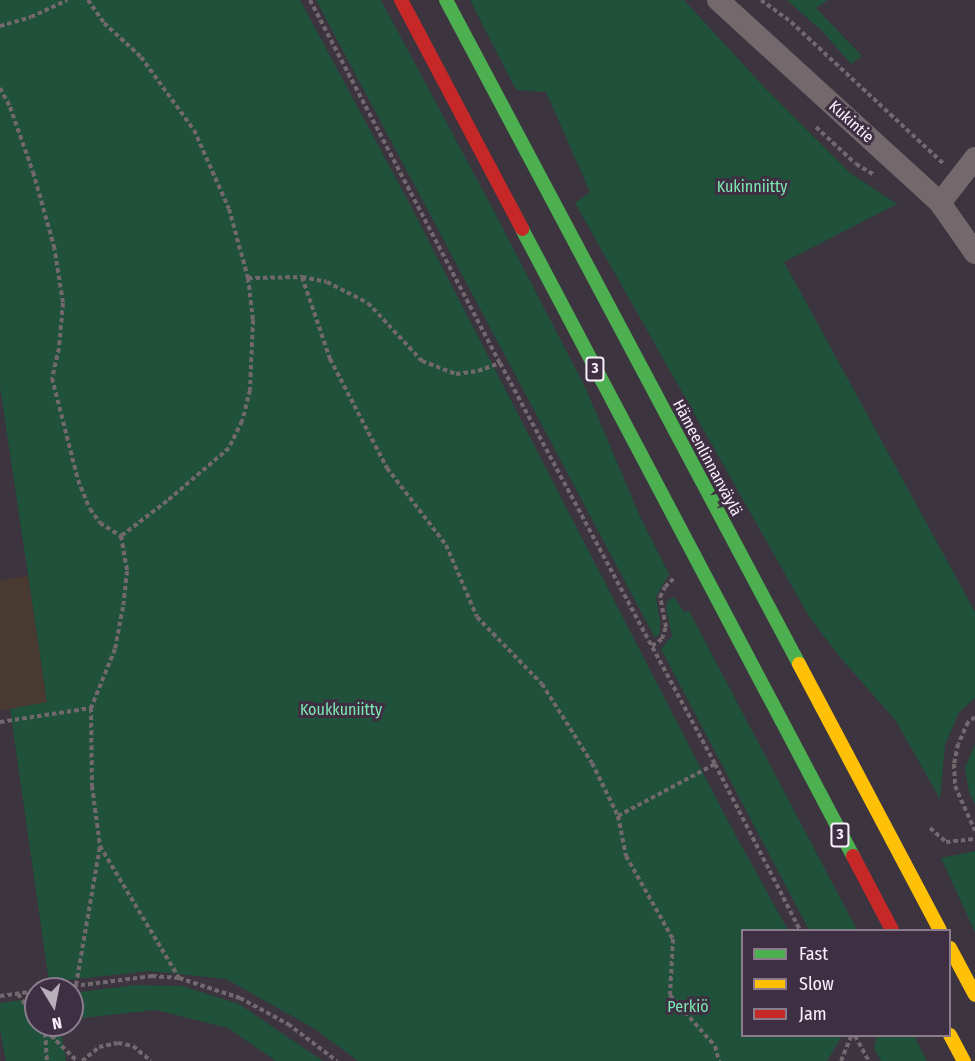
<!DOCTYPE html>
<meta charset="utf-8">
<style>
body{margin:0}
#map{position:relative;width:975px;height:1061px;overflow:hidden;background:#3c343f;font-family:"Fira Sans Condensed",sans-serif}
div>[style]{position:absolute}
.education>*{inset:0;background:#483931}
.green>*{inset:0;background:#1f513b}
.path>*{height:4px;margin-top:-2px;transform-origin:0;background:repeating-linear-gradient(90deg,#72686e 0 4.5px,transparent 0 7.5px)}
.street>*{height:22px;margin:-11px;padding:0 11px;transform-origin:11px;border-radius:11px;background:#73696d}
.fast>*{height:14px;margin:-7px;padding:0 7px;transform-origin:7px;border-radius:7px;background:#4caf50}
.slow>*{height:14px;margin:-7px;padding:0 7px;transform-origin:7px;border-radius:7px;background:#ffc107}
.jam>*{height:14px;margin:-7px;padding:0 7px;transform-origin:7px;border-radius:7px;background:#c62828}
span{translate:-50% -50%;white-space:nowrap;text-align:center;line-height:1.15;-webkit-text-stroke:6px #3f2f43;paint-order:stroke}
.shield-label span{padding:2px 4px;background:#3f2f43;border:2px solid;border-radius:4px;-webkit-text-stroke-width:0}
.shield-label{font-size:15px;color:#faf0fd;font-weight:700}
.street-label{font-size:16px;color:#faf0fd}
.park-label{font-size:16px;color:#7ce9b1}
.legend{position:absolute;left:741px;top:929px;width:210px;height:108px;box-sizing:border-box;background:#3f2f43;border:2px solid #8a7c8d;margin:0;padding:8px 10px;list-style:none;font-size:18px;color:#faf0fd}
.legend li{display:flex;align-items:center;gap:12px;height:30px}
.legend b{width:30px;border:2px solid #8a7c8d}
.north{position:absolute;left:24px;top:977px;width:60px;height:60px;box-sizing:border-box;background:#3f2f43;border:2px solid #8a7c8d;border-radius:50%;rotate:170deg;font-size:16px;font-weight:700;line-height:24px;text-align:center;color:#faf0fd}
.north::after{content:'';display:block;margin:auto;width:21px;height:27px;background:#b8aeba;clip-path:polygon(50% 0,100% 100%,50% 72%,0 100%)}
</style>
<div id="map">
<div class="education">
<div style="clip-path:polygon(28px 576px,47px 702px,0 711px,0 580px)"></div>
</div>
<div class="green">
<div style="clip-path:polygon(0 0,300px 0,406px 197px,730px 825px,788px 930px,742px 930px,742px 1036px,842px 1036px,827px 1061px,358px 1061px,315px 1029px,226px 979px,150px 971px,49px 982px,10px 709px,47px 702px,0 387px)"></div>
<div style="clip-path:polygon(316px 0,381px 0,495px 213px,585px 387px,642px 521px,669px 574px,656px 597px,660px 622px,660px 634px,655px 638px)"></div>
<div style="clip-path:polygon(470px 0,684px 0,765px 88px,849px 172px,897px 204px,784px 262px,975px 612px,975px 698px,959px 712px,945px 745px,940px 799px,896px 721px,839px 656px,810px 618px,575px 203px,590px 192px,546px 92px,516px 90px)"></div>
<div style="clip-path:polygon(787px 0,828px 0,816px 8px,862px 56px,851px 64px,822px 31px)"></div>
<div style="clip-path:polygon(674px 597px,684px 612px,689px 611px,857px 930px,809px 930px,661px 649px,672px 636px,666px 608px,668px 600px)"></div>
<div style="clip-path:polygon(975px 744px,975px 804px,969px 792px,965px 768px)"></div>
<div style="clip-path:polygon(975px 851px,975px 932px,941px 858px)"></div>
<div style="clip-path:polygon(135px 985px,182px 986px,239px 1004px,323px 1061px,276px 1061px,228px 1028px,156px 1010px,72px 1019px,72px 993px)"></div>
<div style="clip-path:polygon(36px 998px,36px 1025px,60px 1025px,66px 1061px,6px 1061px,0 1030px,0 1003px)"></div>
<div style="clip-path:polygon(877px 1036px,914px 1036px,927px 1061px,881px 1061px,874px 1048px)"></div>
</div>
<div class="path">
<div style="left:88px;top:0;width:28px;rotate:55deg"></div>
<div style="left:104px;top:23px;width:50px;rotate:42.6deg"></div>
<div style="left:141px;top:57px;width:90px;rotate:54deg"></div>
<div style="left:194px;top:130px;width:86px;rotate:66.1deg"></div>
<div style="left:229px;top:209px;width:72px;rotate:74.6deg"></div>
<div style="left:248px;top:278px;width:42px;rotate:83.2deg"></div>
<div style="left:253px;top:320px;width:70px;rotate:92.5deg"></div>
<div style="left:250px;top:390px;width:32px;rotate:104deg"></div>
<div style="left:242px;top:421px;width:30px;rotate:116deg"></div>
<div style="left:229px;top:448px;width:82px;rotate:139.5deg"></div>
<div style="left:167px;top:501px;width:58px;rotate:142.7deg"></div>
<div style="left:121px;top:536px;width:36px;rotate:80deg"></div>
<div style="left:127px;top:571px;width:36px;rotate:96deg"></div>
<div style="left:123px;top:607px;width:43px;rotate:100.8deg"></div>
<div style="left:115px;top:649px;width:64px;rotate:112.1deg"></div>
<div style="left:91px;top:708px;width:78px;rotate:89.3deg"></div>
<div style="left:92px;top:786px;width:61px;rotate:82.4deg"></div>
<div style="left:100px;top:846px;width:154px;rotate:59.1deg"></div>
<div style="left:310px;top:0;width:410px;rotate:62.4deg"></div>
<div style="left:500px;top:363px;width:455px;rotate:61.8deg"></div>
<div style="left:715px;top:764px;width:186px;rotate:62.9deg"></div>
<div style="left:761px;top:0;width:37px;rotate:36deg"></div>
<div style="left:791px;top:22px;width:209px;rotate:42.9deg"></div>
<div style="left:0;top:26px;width:32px;rotate:-16deg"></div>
<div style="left:31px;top:17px;width:40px;rotate:-25deg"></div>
<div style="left:0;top:88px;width:21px;rotate:62deg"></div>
<div style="left:10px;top:107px;width:69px;rotate:70.5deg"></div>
<div style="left:33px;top:172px;width:77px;rotate:74.2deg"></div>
<div style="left:54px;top:246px;width:58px;rotate:81deg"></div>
<div style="left:63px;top:303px;width:45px;rotate:95.1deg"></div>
<div style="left:59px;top:348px;width:31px;rotate:103deg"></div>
<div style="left:52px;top:378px;width:105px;rotate:75.7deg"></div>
<div style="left:78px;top:480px;width:31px;rotate:68deg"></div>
<div style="left:90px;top:509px;width:17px;rotate:54deg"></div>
<div style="left:100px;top:523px;width:25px;rotate:32deg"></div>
<div style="left:816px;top:127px;width:54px;rotate:42.8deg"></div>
<div style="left:856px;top:164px;width:21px;rotate:31deg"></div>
<div style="left:302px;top:277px;width:87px;rotate:71.1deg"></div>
<div style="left:330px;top:359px;width:123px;rotate:62.4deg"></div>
<div style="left:387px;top:468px;width:97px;rotate:52.5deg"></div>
<div style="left:446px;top:545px;width:78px;rotate:66.7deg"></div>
<div style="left:477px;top:617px;width:93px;rotate:45.9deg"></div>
<div style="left:542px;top:684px;width:93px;rotate:57.7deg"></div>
<div style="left:592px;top:763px;width:59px;rotate:63.9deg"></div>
<div style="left:618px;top:816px;width:41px;rotate:78.7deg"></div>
<div style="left:626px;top:856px;width:95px;rotate:60.5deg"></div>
<div style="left:673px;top:939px;width:56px;rotate:93.1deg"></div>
<div style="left:670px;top:995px;width:68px;rotate:48.6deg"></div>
<div style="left:715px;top:1046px;width:16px;rotate:75deg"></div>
<div style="left:248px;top:278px;width:54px;rotate:-1.1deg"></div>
<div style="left:302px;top:277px;width:25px;rotate:11deg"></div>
<div style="left:327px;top:282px;width:46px;rotate:27.1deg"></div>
<div style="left:368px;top:303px;width:79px;rotate:47deg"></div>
<div style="left:422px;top:361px;width:36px;rotate:21deg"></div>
<div style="left:456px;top:374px;width:22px;rotate:-8deg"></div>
<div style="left:478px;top:371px;width:23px;rotate:-20deg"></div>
<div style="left:652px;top:646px;width:12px;rotate:-35deg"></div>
<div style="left:662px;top:639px;width:13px;rotate:-72deg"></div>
<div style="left:666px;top:627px;width:31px;rotate:-101deg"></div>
<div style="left:660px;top:597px;width:11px;rotate:-63deg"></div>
<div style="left:665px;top:587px;width:13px;rotate:-45deg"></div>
<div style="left:975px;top:717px;width:9px;rotate:144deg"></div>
<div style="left:968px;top:722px;width:24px;rotate:114deg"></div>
<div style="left:958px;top:744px;width:20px;rotate:101deg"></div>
<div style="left:954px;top:764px;width:22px;rotate:87deg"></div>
<div style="left:955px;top:786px;width:49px;rotate:66deg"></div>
<div style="left:0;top:722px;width:92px;rotate:-8.7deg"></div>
<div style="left:618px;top:816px;width:110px;rotate:-28.2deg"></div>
<div style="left:930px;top:828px;width:21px;rotate:41deg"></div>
<div style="left:946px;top:842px;width:29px;rotate:-6deg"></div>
<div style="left:51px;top:989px;width:102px;rotate:-7.3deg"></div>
<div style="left:152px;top:976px;width:27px;rotate:4deg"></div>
<div style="left:179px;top:978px;width:64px;rotate:18.2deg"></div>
<div style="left:240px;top:998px;width:55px;rotate:28.4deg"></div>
<div style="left:288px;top:1024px;width:61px;rotate:37.1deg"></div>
<div style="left:18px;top:994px;width:32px;rotate:55deg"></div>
<div style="left:72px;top:995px;width:11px;rotate:-68deg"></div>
<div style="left:76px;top:985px;width:141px;rotate:-80.2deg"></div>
<div style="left:0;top:996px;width:36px;rotate:-8deg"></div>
<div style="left:40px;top:1025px;width:52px;rotate:44.2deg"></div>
<div style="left:45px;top:1033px;width:28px;rotate:86deg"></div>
<div style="left:855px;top:1036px;width:29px;rotate:61deg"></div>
<div style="left:53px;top:1039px;width:15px;rotate:-67deg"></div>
<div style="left:82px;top:1061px;width:22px;rotate:-39deg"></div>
<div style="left:99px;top:1047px;width:19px;rotate:-12deg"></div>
<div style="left:118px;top:1043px;width:15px;rotate:11deg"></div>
<div style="left:133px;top:1046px;width:23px;rotate:40deg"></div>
<div style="left:841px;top:1061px;width:27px;rotate:-68deg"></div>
</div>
<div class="street">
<div style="left:718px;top:0;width:301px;rotate:42.4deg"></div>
<div style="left:940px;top:203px;width:61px;rotate:55deg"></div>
<div style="left:940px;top:203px;width:57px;rotate:-52.1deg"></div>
</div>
<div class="fast">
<div style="left:446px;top:0;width:752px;rotate:62deg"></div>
<div style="left:522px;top:229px;width:709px;rotate:62.17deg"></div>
</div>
<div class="slow">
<div style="left:799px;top:664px;width:301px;rotate:62.1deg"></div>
<div style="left:950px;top:948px;width:53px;rotate:62deg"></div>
<div style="left:950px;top:1035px;width:30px;rotate:62deg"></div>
</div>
<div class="jam">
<div style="left:401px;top:0;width:259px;rotate:62.1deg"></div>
<div style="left:853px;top:856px;width:84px;rotate:62.2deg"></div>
</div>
<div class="shield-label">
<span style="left:595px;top:369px">3</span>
<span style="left:840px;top:835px">3</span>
</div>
<div class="street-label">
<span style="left:851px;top:122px;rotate:42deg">Kukintie</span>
<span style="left:707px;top:458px;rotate:62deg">Hämeenlinnanväylä</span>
</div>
<div class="park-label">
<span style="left:752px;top:187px">Kukinniitty</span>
<span style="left:341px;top:710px">Koukkuniitty</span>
<span style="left:688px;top:1007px">Perkiö</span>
</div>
<ul class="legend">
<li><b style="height:8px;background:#4caf50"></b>Fast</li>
<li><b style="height:8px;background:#ffc107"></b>Slow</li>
<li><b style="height:8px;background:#c62828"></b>Jam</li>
</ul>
<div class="north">N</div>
</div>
